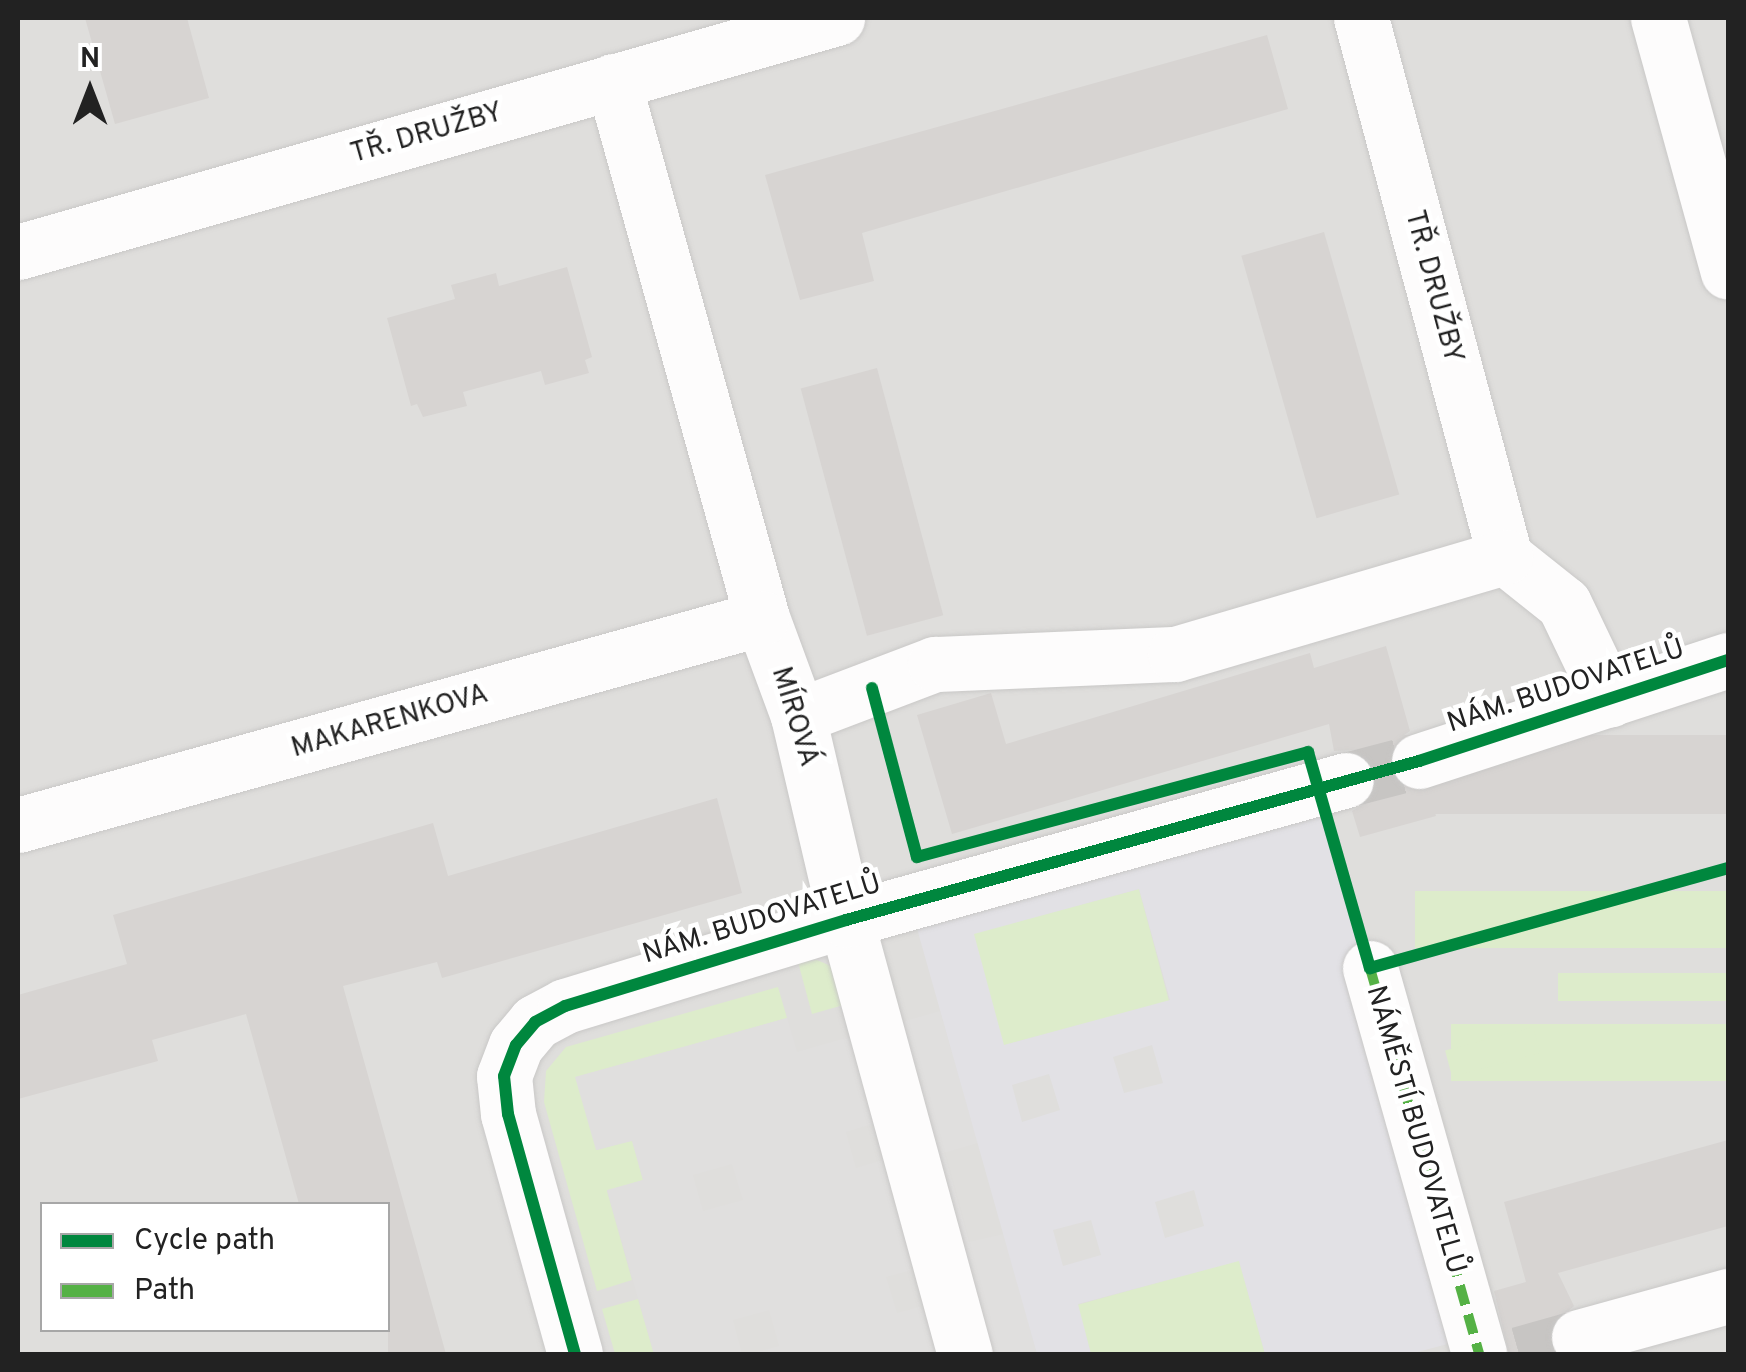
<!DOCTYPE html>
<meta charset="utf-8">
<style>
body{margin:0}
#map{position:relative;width:1746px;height:1372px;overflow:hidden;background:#f0eeeb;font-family:Overpass,sans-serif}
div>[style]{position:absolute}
.residential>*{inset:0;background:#dfdedc}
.grass>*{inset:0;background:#ddeccb;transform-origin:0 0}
.parking>*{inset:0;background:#e0dfde}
.plaza>*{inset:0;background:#e2e1e5}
.building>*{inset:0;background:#d7d4d2;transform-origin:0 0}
.street-tunnel>*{height:55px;margin-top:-27.5px;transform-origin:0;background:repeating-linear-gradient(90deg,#c7c5c3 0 55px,transparent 0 83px)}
.roads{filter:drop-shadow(0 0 2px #c9c8c7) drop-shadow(0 0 2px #c9c8c7)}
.street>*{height:55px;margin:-27.5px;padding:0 27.5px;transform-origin:27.5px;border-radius:27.5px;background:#fdfcfc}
.quiet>*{height:10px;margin-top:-5px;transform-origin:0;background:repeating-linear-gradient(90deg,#55b145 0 20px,transparent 0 30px)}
.cycleway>*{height:12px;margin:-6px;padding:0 6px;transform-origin:6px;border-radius:6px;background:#00873e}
span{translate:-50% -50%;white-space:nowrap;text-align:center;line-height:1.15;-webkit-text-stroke:9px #fff;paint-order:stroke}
.street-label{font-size:28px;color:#222}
.frame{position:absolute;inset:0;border:20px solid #222;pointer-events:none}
.legend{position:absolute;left:40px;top:1202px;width:350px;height:130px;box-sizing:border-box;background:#fff;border:2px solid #a7a7a7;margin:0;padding:12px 18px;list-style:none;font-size:30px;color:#222}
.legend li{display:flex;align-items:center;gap:20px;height:50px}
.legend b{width:50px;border:2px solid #a7a7a7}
.north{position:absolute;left:40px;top:40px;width:100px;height:100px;-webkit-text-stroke:8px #fff;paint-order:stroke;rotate:0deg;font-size:28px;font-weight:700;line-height:40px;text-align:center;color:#222}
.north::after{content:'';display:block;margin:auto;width:35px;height:45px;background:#222;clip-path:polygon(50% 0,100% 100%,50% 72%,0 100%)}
</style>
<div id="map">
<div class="residential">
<div style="clip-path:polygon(evenodd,18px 18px,1728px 18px,1728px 1354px,18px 1354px,18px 18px,42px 1204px,388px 1204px,388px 1330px,42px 1330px,42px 1204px)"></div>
</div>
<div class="grass">
<div style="left:1139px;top:889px;width:116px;height:172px;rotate:75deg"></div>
<div style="left:1728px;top:891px;width:57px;height:313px;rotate:90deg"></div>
<div style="clip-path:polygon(817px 960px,833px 967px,854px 1002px,812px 1014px,798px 962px)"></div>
<div style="left:1728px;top:973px;width:28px;height:170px;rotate:90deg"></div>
<div style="clip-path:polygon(778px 987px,787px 1018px,576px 1077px,597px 1150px,632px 1140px,643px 1180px,607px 1191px,632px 1280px,597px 1291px,544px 1102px,546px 1071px,566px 1047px)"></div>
<div style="left:1728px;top:1024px;width:57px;height:277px;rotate:90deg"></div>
<div style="left:1533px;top:1027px;width:27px;height:91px;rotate:75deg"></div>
<div style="clip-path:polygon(1239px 1260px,1265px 1354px,1091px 1354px,1077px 1305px)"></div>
<div style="clip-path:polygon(638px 1299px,654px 1354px,615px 1354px,602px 1309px)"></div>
</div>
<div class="parking">
<div style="clip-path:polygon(evenodd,940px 1011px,978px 1143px,944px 1153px,969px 1242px,1004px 1234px,1037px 1354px,750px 1354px,779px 1346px,769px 1310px,733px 1320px,742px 1354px,654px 1354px,607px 1190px,643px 1180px,632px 1141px,596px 1150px,575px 1077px,787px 1018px,797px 1052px,940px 1011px,882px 1121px,893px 1157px,856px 1168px,846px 1132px,882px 1121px,940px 1011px,732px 1164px,743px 1200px,703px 1211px,693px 1175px,732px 1164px,940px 1011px,923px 1267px,933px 1303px,897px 1313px,886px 1277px,923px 1267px)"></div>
</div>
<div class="plaza">
<div style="clip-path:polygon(evenodd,1325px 810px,1474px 1337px,1410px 1354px,1265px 1354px,1239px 1261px,1078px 1304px,1091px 1354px,1037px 1354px,916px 925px,1325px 810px,1139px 889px,1170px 1000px,1004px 1045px,974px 934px,1139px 889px,1325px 810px,1152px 1045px,1163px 1083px,1124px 1093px,1113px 1057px,1152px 1045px,1325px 810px,1049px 1074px,1060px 1110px,1022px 1122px,1012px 1085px,1049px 1074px,1325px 810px,1194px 1190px,1204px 1226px,1165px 1238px,1155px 1202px,1194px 1190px,1325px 810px,1091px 1220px,1101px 1255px,1063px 1266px,1053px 1230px,1091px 1220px)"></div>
</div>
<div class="building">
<div style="clip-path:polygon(85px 18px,187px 18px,209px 98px,115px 124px)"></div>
<div style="clip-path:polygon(1267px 35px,1288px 109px,862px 233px,874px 281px,800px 300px,765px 175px)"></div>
<div style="left:1324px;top:232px;width:273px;height:86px;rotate:74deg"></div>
<div style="clip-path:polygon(567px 267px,592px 357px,585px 360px,589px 373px,545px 385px,541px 371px,463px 392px,467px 406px,423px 417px,417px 404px,411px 406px,387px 318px,455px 299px,451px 285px,496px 273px,499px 286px)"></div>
<div style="left:877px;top:368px;width:256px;height:79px;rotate:75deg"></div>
<div style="clip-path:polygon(1386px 646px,1410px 731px,1395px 741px,1389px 770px,1399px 785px,1429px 791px,1436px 816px,1360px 837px,1352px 811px,1369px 801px,1376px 773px,1355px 750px,1334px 751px,1329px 724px,952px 834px,917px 715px,991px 693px,1006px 744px,1310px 653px,1314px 668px)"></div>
<div style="left:1728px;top:735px;width:79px;height:337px;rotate:90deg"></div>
<div style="clip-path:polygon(717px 798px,742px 893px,442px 978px,437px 962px,343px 986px,446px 1354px,388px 1354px,388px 1204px,299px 1204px,246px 1014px,152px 1040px,158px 1061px,18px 1099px,18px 995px,127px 964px,113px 915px,433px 823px,448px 876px)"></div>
<div style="clip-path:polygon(1728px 1140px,1728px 1226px,1558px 1273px,1574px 1306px,1549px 1328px,1554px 1354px,1509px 1354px,1494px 1291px,1526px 1282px,1504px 1202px)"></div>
</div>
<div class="street-tunnel">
<div style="left:1346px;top:780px;width:75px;rotate:-14.6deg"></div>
<div style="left:1519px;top:1354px;width:62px;rotate:-15.8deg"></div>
</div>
<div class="roads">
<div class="street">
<div style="left:1361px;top:18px;width:558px;rotate:75.04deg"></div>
<div style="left:1658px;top:18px;width:263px;rotate:74.6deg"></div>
<div style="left:613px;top:81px;width:557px;rotate:74.49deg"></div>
<div style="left:762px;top:618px;width:104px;rotate:69.8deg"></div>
<div style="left:798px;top:716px;width:210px;rotate:76.8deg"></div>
<div style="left:846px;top:920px;width:450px;rotate:74.7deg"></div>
<div style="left:18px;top:252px;width:852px;rotate:-15.95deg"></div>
<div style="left:1505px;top:557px;width:75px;rotate:38.5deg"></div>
<div style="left:1564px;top:604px;width:106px;rotate:64.4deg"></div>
<div style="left:798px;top:716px;width:147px;rotate:-20.8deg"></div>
<div style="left:935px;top:664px;width:240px;rotate:-2.4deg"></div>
<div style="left:1175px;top:654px;width:344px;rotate:-16.4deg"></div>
<div style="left:1419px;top:761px;width:325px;rotate:-18.1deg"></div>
<div style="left:18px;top:825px;width:772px;rotate:-15.55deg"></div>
<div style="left:1370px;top:968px;width:401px;rotate:74.2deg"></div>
<div style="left:1579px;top:1337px;width:155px;rotate:-15.4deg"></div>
<div style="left:575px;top:1354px;width:249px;rotate:-105.6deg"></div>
<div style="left:508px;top:1114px;width:38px;rotate:-96deg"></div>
<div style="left:504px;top:1076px;width:33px;rotate:-69deg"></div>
<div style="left:516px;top:1045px;width:30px;rotate:-50deg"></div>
<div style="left:535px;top:1022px;width:34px;rotate:-28deg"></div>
<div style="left:565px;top:1006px;width:294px;rotate:-17deg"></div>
<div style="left:846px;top:920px;width:519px;rotate:-15.64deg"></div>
</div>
</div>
<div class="quiet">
<div style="left:1370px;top:968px;width:401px;rotate:74.2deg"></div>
</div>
<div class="cycleway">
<div style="left:872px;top:688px;width:175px;rotate:75.1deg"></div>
<div style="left:917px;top:857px;width:405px;rotate:-15deg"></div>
<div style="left:1308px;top:752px;width:225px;rotate:74deg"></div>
<div style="left:1370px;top:968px;width:372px;rotate:-15.6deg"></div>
<div style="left:575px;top:1354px;width:249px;rotate:-105.6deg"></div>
<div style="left:508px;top:1114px;width:38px;rotate:-96deg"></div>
<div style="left:504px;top:1076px;width:33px;rotate:-69deg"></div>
<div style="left:516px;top:1045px;width:30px;rotate:-50deg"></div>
<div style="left:535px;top:1022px;width:34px;rotate:-28deg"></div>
<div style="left:565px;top:1006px;width:294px;rotate:-17deg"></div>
<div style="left:846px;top:920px;width:595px;rotate:-15.51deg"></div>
<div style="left:1419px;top:761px;width:325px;rotate:-18.1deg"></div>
</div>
<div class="street-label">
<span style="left:427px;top:134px;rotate:-16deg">TŘ. DRUŽBY</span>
<span style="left:1433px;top:287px;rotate:75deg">TŘ. DRUŽBY</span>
<span style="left:1566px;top:687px;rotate:-18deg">NÁM. BUDOVATELŮ</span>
<span style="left:794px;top:717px;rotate:73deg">MÍROVÁ</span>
<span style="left:390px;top:722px;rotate:-16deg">MAKARENKOVA</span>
<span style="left:762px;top:920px;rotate:-17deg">NÁM. BUDOVATELŮ</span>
<span style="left:1415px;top:1130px;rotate:74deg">NÁMĚSTÍ BUDOVATELŮ</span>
</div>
<div class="frame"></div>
<ul class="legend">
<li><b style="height:12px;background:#00873e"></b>Cycle path</li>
<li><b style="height:12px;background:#55b145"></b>Path</li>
</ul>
<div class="north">N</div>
</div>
